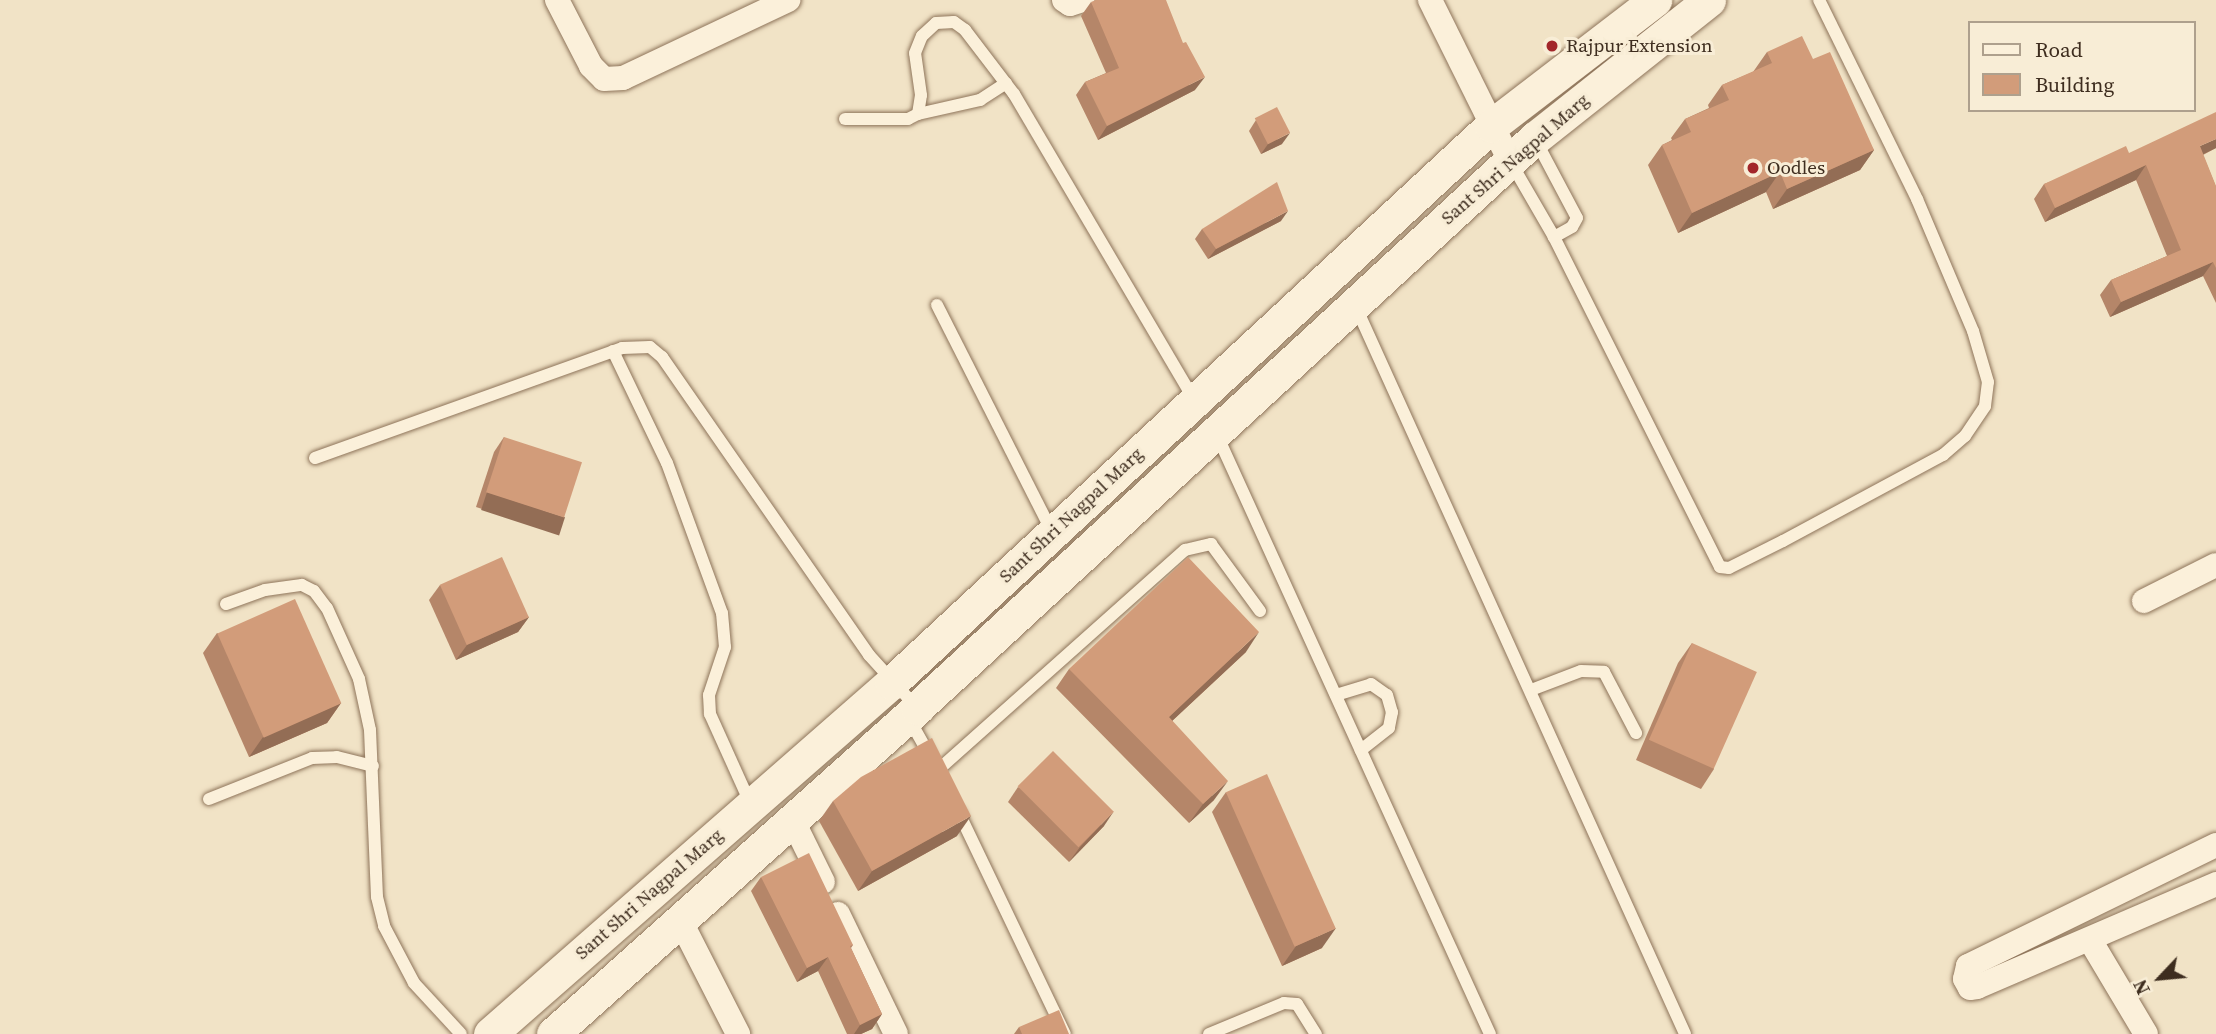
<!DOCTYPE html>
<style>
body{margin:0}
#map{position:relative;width:2216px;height:1034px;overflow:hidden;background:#f1e3c6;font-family:"Source Serif 4",serif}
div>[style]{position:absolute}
.roads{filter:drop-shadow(0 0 2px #8e745a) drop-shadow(0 0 2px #8e745a)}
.lane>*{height:12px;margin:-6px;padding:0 6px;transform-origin:6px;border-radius:6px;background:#fbf0da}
.street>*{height:24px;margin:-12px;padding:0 12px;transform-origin:12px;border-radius:12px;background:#fbf0da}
.secondary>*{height:33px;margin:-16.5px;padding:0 16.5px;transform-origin:16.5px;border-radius:16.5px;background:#fbf0da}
.wall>*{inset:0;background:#b58669}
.shaded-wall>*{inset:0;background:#936d55;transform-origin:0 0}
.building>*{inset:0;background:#d29c7a;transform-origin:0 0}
.dots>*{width:19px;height:19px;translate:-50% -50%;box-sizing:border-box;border:4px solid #f8edd6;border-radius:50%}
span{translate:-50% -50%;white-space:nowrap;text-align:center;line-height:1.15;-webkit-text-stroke:6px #f8edd6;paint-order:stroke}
.poi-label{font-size:19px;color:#3e2d1f}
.left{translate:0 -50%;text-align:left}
.street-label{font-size:19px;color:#3e2d1f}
.legend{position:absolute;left:1968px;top:21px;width:228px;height:91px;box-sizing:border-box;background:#f8edd6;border:2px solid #aea08d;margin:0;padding:9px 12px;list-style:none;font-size:21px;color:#3e2d1f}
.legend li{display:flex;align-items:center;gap:14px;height:35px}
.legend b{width:35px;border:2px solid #aea08d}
.north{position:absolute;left:2125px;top:943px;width:70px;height:70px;-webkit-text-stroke:5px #f8edd6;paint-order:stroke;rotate:244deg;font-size:19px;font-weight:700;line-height:28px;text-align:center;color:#3e2d1f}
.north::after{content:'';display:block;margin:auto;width:24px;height:32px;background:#3e2d1f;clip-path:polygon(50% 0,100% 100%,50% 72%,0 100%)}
</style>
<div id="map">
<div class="roads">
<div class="lane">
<div style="left:918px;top:114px;width:64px;rotate:-12.7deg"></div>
<div style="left:980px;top:100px;width:31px;rotate:-33deg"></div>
<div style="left:845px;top:119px;width:63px"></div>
<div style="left:908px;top:119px;width:11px;rotate:-27deg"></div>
<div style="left:918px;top:114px;width:19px;rotate:-81deg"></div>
<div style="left:921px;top:95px;width:42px;rotate:-98.1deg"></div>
<div style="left:915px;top:53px;width:18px;rotate:-68deg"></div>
<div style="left:922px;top:36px;width:19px;rotate:-43deg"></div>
<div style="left:936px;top:23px;width:18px;rotate:-3deg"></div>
<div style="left:954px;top:22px;width:14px;rotate:36deg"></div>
<div style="left:965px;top:30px;width:81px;rotate:52.6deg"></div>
<div style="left:1014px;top:94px;width:355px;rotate:59.5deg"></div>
<div style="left:1535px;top:139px;width:89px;rotate:62deg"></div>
<div style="left:1577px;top:218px;width:10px;rotate:119deg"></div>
<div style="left:1572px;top:227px;width:21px;rotate:151deg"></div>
<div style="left:1510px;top:161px;width:88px;rotate:59.9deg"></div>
<div style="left:1554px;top:237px;width:369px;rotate:63.3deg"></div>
<div style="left:1720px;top:567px;width:9px;rotate:6deg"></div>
<div style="left:1729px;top:568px;width:60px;rotate:-26.6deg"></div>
<div style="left:1783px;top:541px;width:182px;rotate:-28.3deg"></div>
<div style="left:1943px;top:455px;width:29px;rotate:-41deg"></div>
<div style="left:1965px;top:436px;width:36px;rotate:-56deg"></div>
<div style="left:1985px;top:406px;width:24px;rotate:-83deg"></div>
<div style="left:1988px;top:382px;width:53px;rotate:-106.4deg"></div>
<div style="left:1973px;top:331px;width:143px;rotate:-113deg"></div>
<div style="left:1917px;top:199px;width:222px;rotate:-116.2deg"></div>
<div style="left:937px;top:305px;width:254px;rotate:63.1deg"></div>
<div style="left:1355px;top:305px;width:800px;rotate:65.64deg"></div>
<div style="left:613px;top:351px;width:124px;rotate:64.3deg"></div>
<div style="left:667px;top:463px;width:160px;rotate:69.9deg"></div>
<div style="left:722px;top:613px;width:34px;rotate:85deg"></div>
<div style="left:725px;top:647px;width:51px;rotate:108.4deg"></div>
<div style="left:709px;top:695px;width:19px;rotate:87deg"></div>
<div style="left:710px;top:714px;width:100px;rotate:65.7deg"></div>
<div style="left:1217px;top:435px;width:658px;rotate:65.5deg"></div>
<div style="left:315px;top:458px;width:326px;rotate:-19.7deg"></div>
<div style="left:622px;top:348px;width:28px;rotate:-2deg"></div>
<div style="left:650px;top:347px;width:16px;rotate:40deg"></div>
<div style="left:662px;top:357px;width:363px;rotate:55.2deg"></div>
<div style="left:869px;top:655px;width:72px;rotate:47.8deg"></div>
<div style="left:226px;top:604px;width:41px;rotate:-19.7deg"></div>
<div style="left:265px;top:590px;width:37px;rotate:-8deg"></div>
<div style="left:302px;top:585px;width:13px;rotate:27deg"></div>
<div style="left:314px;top:591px;width:21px;rotate:53deg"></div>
<div style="left:327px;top:608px;width:78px;rotate:65.7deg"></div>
<div style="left:359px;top:679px;width:52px;rotate:77.8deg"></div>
<div style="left:370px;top:730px;width:167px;rotate:87.6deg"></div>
<div style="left:377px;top:897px;width:30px;rotate:76deg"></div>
<div style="left:384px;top:926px;width:64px;rotate:62.2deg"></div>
<div style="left:414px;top:983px;width:69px;rotate:47.3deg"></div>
<div style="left:1531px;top:690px;width:53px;rotate:-20.8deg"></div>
<div style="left:1581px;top:671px;width:23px;rotate:2deg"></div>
<div style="left:1604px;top:672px;width:69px;rotate:62.3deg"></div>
<div style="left:1336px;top:695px;width:37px;rotate:-17deg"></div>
<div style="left:1371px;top:684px;width:19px;rotate:35deg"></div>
<div style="left:1387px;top:695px;width:18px;rotate:74deg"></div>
<div style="left:1392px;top:712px;width:16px;rotate:101deg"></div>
<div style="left:1389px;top:728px;width:36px;rotate:142deg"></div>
<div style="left:908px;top:717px;width:45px;rotate:60.6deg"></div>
<div style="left:938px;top:770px;width:331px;rotate:-41.7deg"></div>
<div style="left:1185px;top:550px;width:27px;rotate:-13deg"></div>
<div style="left:1211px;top:544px;width:83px;rotate:53.8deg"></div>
<div style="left:209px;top:799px;width:111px;rotate:-21.7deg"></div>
<div style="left:312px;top:758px;width:25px;rotate:-2deg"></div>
<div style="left:337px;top:757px;width:37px;rotate:14deg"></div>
<div style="left:959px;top:813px;width:245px;rotate:64.4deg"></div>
<div style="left:1209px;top:1034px;width:81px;rotate:-22.5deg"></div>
<div style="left:1284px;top:1003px;width:13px;rotate:4deg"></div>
<div style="left:1297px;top:1004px;width:36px;rotate:58deg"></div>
</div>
<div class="street">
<div style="left:557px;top:0;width:74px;rotate:62.7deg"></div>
<div style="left:591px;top:66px;width:18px;rotate:45deg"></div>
<div style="left:604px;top:79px;width:19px;rotate:-3deg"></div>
<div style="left:623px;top:78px;width:183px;rotate:-25.3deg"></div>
<div style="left:1064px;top:0;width:7px;rotate:34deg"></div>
<div style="left:1070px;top:4px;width:13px;rotate:-18deg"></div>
<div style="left:1430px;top:0;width:180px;rotate:63.6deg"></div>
<div style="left:2144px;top:601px;width:80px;rotate:-26.6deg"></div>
<div style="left:792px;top:819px;width:70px;rotate:63.8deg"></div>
<div style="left:2216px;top:845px;width:276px;rotate:154deg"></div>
<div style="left:1968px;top:966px;width:13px;rotate:103deg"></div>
<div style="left:1965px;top:979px;width:10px;rotate:61deg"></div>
<div style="left:1970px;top:988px;width:7px;rotate:-8deg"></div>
<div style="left:1977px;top:987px;width:260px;rotate:-23.3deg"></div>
<div style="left:838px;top:914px;width:133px;rotate:64.2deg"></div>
<div style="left:680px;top:920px;width:128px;rotate:63deg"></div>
<div style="left:2090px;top:940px;width:109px;rotate:59.2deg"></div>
</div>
<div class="secondary">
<div style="left:490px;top:1034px;width:533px;rotate:-41.2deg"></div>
<div style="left:891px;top:683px;width:819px;rotate:-42.87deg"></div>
<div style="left:1491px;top:126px;width:207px;rotate:-37.5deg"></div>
<div style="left:553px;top:1034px;width:489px;rotate:-41.8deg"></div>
<div style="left:917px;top:708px;width:841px;rotate:-42.69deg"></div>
<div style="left:1535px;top:138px;width:222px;rotate:-38.4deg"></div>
</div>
</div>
<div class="wall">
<div style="clip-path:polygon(1091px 2px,1195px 90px,1098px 140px,1076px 95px,1085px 82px,1106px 73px,1081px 16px)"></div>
<div style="clip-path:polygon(1767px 52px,1813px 59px,1874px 150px,1860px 170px,1773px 209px,1766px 192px,1678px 233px,1648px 165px,1662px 145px,1672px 140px,1671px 138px,1685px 119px,1709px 108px,1708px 105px,1722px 85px,1753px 72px)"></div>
<div style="clip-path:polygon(1256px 120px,1282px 144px,1261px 154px,1249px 131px)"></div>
<div style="clip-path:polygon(2216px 148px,2203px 155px,2216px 187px,2216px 303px,2203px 276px,2110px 317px,2100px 295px,2111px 280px,2167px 256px,2136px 180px,2045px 222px,2034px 199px,2044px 184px,2129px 153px)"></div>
<div style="clip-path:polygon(1281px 221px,1208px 259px,1195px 239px,1202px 229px)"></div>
<div style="clip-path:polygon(504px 437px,554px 532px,476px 507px,494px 452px)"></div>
<div style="clip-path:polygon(440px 585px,529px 617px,518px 632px,456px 660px,429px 600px)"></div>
<div style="clip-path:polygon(217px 633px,341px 703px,327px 723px,249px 757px,203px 653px)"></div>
<div style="clip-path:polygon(1692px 643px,1714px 769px,1701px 789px,1636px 760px,1678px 663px)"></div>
<div style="clip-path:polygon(1246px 652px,1172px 721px,1214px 800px,1189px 823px,1056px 688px,1069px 669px)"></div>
<div style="clip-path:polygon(1018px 787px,1104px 826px,1069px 862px,1008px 802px)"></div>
<div style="clip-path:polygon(1226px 792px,1322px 948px,1282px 966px,1212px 812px)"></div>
<div style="clip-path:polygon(833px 801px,957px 836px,858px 891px,819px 821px)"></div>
<div style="clip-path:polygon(761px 877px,853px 945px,851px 948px,882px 1014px,872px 1029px,861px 1034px,847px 1034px,818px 971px,797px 982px,751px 891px)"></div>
<div style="clip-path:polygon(1019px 1027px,1069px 1034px,1014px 1034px)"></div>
</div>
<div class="shaded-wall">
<div style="clip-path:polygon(1205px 77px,1195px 90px,1098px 140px,1107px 126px)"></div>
<div style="clip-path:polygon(1290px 133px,1282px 144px,1261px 154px,1268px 144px)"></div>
<div style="clip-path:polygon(2216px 139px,2216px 148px,2189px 161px,2200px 146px)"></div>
<div style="clip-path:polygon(1874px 150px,1860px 170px,1773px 209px,1787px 189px)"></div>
<div style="clip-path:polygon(2146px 165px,2136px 180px,2045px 222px,2055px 208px)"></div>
<div style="clip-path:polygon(1780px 172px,1766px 192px,1678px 233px,1692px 213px)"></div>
<div style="clip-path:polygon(1288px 211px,1281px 221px,1208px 259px,1216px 249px)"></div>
<div style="clip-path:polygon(2213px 262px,2203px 276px,2110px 317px,2121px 302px)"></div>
<div style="left:487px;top:492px;width:82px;height:19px;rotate:18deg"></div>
<div style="clip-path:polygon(529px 617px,518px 632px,456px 660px,467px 645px)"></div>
<div style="clip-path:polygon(1259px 632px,1246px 652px,1156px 736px,1169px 717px)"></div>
<div style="clip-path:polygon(341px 703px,327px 723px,249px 757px,263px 737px)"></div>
<div style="clip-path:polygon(1228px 781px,1214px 800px,1189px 823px,1203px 804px)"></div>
<div style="clip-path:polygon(1114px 811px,1104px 826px,1069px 862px,1080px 847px)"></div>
<div style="clip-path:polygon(971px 816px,957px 836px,858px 891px,872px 871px)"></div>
<div style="clip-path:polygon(1336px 928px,1322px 948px,1282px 966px,1296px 946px)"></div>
<div style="clip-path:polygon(828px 957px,818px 971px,797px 982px,807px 968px)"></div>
<div style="clip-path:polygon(882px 1014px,872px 1029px,861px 1034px,854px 1034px,860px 1025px)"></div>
</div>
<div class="building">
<div style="clip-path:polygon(1096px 0,1166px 0,1183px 43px,1186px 42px,1205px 77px,1107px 126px,1085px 82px,1119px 68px,1091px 2px)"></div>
<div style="clip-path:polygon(1802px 36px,1813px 59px,1830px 52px,1874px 150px,1787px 189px,1780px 172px,1692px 213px,1662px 145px,1691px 132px,1685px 119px,1729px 100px,1722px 85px,1772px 63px,1767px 52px)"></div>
<div style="left:1277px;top:107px;width:29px;height:25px;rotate:63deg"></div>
<div style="clip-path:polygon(2216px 112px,2216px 139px,2200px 146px,2216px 186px,2216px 268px,2213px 262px,2121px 302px,2111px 280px,2181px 250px,2146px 165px,2055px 208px,2044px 184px,2126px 146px,2129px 153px)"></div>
<div style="clip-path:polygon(1277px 182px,1288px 211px,1216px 249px,1202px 229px)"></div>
<div style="left:504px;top:437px;width:82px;height:58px;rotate:18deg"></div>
<div style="left:502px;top:557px;width:66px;height:68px;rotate:66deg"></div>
<div style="clip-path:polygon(1188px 557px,1259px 632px,1169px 717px,1228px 781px,1203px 804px,1069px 669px)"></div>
<div style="left:295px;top:599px;width:114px;height:85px;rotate:66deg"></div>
<div style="left:1692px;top:643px;width:71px;height:106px;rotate:24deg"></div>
<div style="clip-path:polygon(932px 738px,971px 816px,872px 871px,833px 801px,861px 777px)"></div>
<div style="left:1053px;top:751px;width:86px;height:50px;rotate:45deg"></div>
<div style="left:1267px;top:774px;width:169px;height:45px;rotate:66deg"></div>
<div style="clip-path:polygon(809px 853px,853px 945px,850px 946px,882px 1014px,860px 1025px,828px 957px,807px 968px,761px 877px)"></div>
<div style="clip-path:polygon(1059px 1010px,1069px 1034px,1022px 1034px,1019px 1027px)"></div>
</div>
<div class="dots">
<div style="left:1552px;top:46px;background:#a2262a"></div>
<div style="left:1753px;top:168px;background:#a2262a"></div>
</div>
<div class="poi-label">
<span class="left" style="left:1566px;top:46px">Rajpur Extension</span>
<span class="left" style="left:1767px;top:168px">Oodles</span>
</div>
<div class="street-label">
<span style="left:1515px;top:159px;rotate:-41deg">Sant Shri Nagpal Marg</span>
<span style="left:1071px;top:515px;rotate:-43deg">Sant Shri Nagpal Marg</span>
<span style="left:649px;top:894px;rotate:-41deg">Sant Shri Nagpal Marg</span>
</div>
<ul class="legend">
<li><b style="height:9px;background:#fbf0da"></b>Road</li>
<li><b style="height:19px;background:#d29c7a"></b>Building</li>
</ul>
<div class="north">N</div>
</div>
